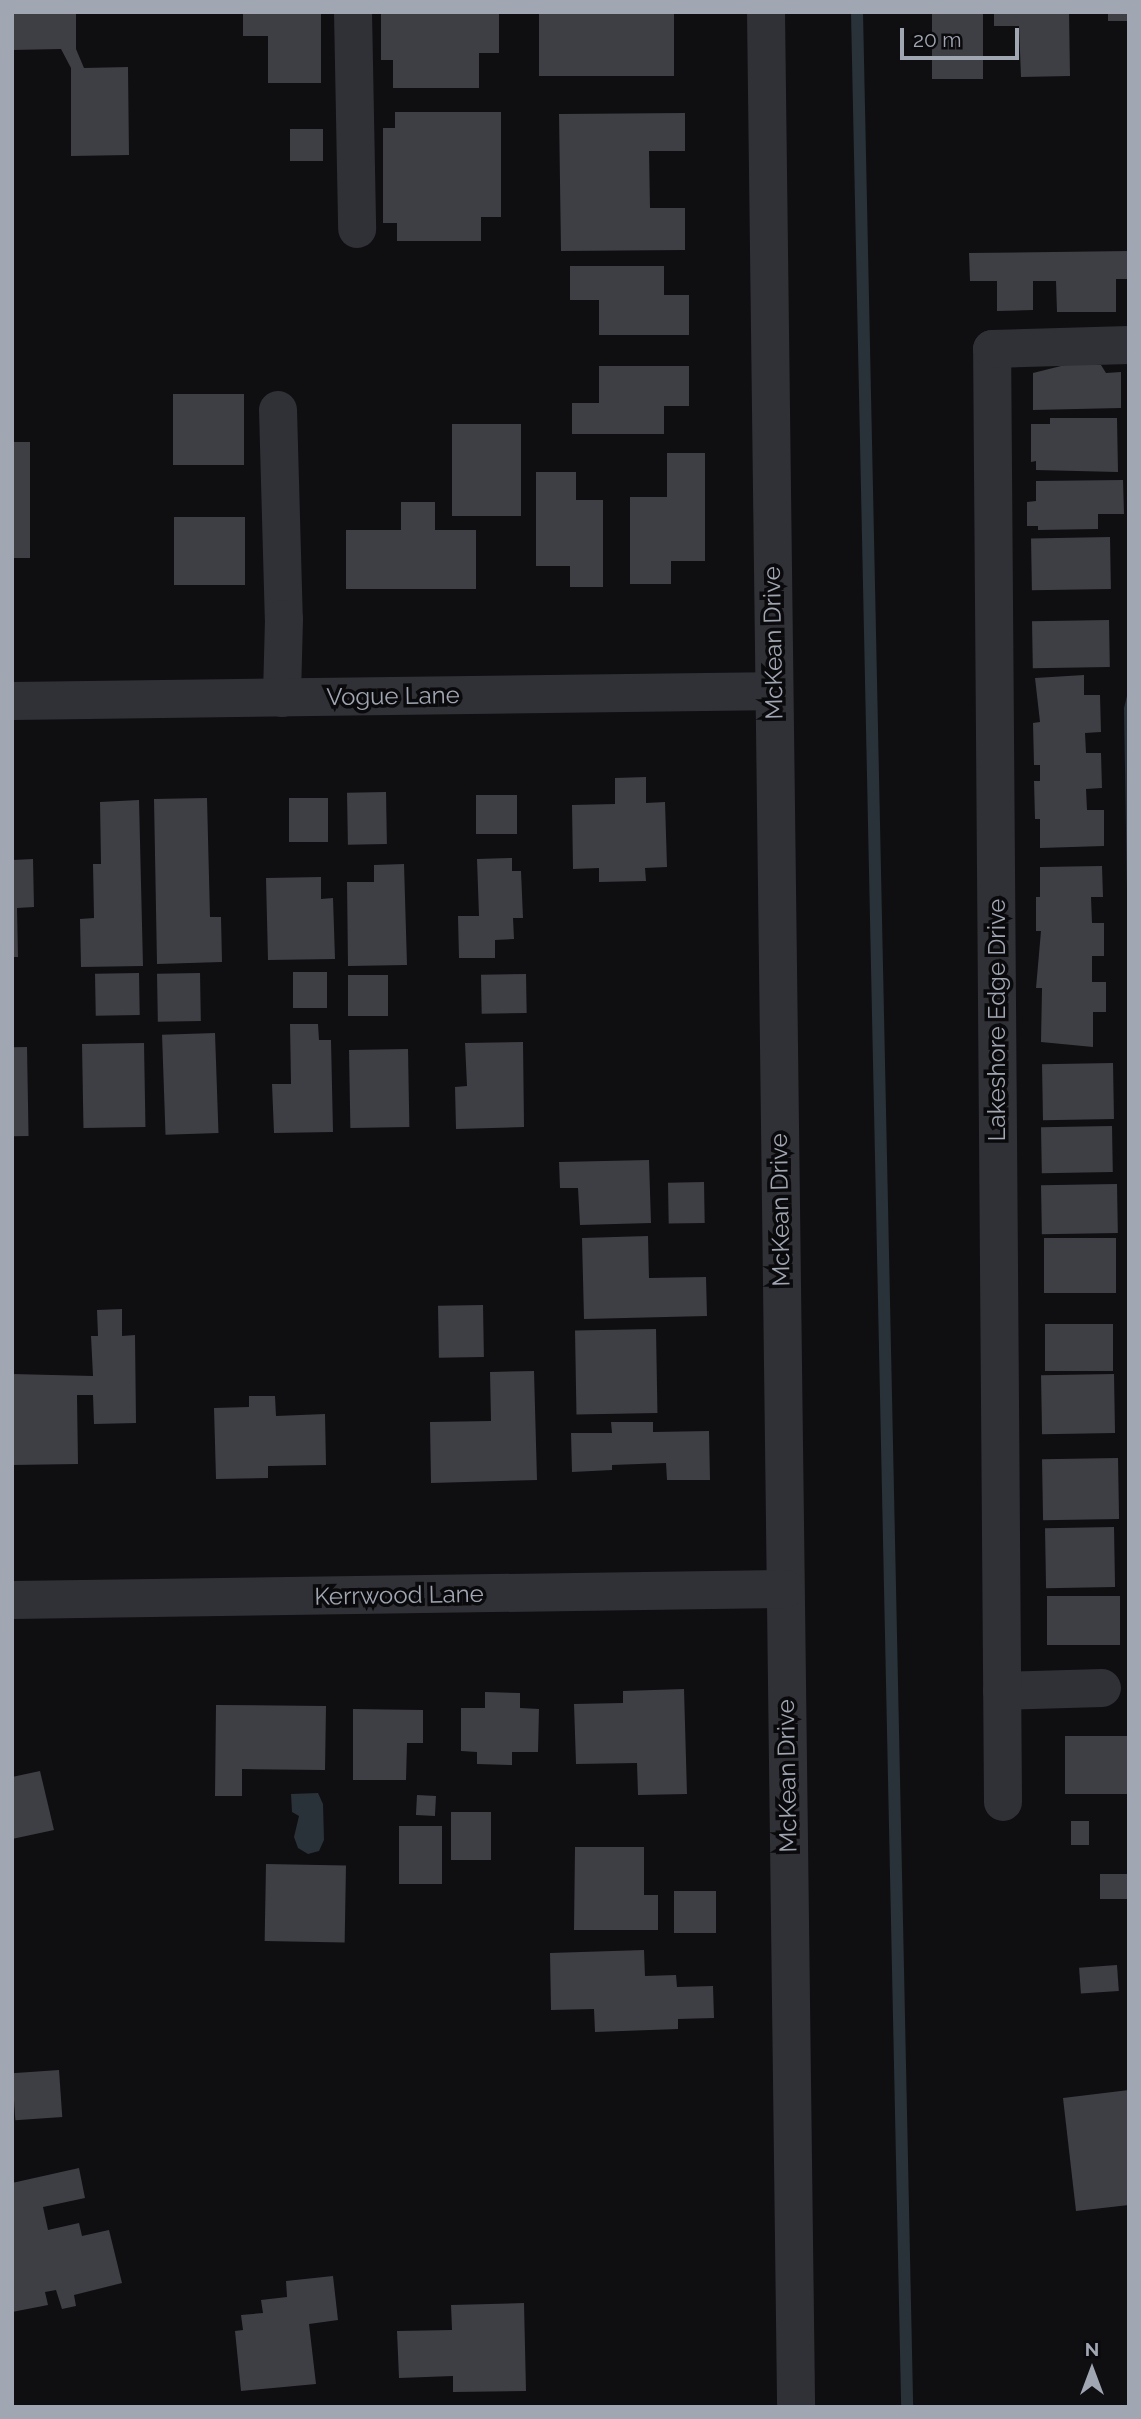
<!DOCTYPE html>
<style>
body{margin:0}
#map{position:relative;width:1141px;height:2419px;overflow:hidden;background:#0f0f11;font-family:Raleway,sans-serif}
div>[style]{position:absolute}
.water>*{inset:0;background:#293239}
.stream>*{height:12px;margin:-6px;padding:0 6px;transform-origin:6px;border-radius:6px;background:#293239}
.building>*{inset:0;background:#3e3f44;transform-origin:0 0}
.minor>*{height:38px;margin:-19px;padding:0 19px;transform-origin:19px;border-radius:19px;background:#303136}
span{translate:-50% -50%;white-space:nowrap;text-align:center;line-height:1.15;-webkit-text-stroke:7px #0a0a0c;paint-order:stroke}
.street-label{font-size:24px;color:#a0a6b2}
.frame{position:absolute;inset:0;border:14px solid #a0a6b2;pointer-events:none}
.north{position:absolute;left:1057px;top:2335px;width:70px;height:70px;-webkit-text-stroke:5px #0a0a0c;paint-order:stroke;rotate:0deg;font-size:19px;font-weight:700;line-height:28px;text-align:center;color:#a0a6b2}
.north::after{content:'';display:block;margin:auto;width:24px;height:32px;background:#a0a6b2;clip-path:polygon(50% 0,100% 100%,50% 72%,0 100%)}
.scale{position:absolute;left:900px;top:28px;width:119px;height:32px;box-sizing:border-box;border:4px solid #a0a6b2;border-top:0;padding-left:9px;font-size:21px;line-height:24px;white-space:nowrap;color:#a0a6b2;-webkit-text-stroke:5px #0a0a0c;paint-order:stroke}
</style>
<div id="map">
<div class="water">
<div style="clip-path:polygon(1129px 688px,1129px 1012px,1124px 708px)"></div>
<div style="clip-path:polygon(318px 1793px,323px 1804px,324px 1840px,319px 1851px,308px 1854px,298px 1848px,294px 1837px,299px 1816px,292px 1812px,291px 1794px)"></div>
</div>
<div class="stream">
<div style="left:857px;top:12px;width:2396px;rotate:88.8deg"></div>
</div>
<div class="building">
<div style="clip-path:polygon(12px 12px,76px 12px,76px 49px,84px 68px,128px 67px,129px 155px,71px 156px,71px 68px,61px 49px,12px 50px)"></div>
<div style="clip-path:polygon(243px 12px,321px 12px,321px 83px,268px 83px,268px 36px,243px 36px)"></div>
<div style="clip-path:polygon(381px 12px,499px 12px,499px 53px,479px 53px,479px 88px,393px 88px,393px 60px,381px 60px)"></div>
<div style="left:539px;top:12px;width:135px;height:64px"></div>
<div style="left:932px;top:12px;width:51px;height:67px"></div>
<div style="clip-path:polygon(994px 12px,1069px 12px,1070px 76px,1021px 77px,1019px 26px,994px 26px)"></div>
<div style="left:1108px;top:12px;width:21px;height:9px"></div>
<div style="clip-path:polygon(395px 112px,501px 112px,501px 217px,481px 217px,481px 241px,397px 241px,397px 223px,383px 223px,383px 128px,395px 128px)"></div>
<div style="clip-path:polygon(685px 113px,685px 151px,649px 151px,650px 208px,685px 208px,685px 250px,561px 251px,559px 114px)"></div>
<div style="left:290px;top:129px;width:33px;height:32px"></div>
<div style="clip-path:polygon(1129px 251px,1129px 279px,1116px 279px,1116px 312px,1057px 312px,1056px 281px,1033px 281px,1033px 310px,997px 311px,997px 281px,970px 281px,969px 253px)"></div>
<div style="clip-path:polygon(570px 266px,664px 266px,664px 295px,689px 295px,689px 335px,599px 335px,599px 300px,570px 300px)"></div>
<div style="clip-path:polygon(1065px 365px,1101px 365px,1106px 373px,1121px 372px,1121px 408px,1033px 410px,1033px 373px)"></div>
<div style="clip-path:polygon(599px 366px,689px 366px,689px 406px,664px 406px,664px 434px,572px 434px,572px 403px,599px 403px)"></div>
<div style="left:173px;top:394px;width:71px;height:71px"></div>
<div style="clip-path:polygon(1050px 418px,1117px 418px,1118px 472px,1036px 470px,1036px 461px,1031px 462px,1031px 424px,1050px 424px)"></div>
<div style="left:452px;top:424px;width:69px;height:92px"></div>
<div style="left:12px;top:442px;width:18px;height:116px"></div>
<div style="clip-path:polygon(667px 453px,705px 453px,705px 561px,671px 561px,671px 584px,630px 584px,630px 497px,667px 497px)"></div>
<div style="clip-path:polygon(536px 472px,576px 472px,576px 500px,603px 500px,603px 587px,570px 587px,570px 566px,536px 566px)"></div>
<div style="clip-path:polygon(1123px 480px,1124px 514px,1098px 514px,1098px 529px,1038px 530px,1038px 526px,1027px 526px,1027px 502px,1036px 501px,1036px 481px)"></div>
<div style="clip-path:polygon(401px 502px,435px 502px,435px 530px,476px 530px,476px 589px,346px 589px,346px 530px,401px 530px)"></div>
<div style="left:174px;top:517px;width:71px;height:68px"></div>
<div style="left:1110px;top:537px;width:52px;height:79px;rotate:89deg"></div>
<div style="left:1109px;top:620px;width:47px;height:77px;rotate:89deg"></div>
<div style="clip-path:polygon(1084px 675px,1084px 695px,1100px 695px,1101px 732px,1085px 733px,1086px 753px,1101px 753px,1102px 788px,1086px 789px,1087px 810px,1104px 810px,1104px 846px,1040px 848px,1040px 819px,1035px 819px,1034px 781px,1040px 781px,1040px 765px,1034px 765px,1033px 723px,1040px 722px,1035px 678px)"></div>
<div style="clip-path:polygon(646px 777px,646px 803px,665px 802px,667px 867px,645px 868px,646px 881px,599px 882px,599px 868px,573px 869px,572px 805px,615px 804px,615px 778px)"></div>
<div style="left:386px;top:792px;width:52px;height:39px;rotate:89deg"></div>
<div style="left:517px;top:795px;width:39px;height:41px;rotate:90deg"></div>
<div style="clip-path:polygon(207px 798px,210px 917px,221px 917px,222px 962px,157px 964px,154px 799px)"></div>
<div style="left:289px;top:798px;width:39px;height:44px"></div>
<div style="clip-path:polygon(139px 800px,143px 966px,81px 967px,80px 919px,94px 918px,93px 864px,101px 864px,100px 802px)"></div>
<div style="clip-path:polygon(512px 858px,512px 871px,521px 871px,523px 918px,513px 918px,514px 939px,495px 940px,495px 958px,459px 958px,458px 916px,479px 916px,477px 859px)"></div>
<div style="clip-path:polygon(33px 859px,34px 907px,17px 908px,18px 957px,12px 957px,12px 860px)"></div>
<div style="clip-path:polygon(404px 864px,407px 965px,348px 966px,347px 882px,374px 882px,374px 865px)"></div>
<div style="clip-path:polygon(1102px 866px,1103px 897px,1091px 897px,1092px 923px,1104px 923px,1104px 956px,1092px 956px,1092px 982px,1106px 982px,1106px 1012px,1093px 1012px,1093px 1047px,1041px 1042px,1042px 988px,1036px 988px,1041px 931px,1036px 931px,1036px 897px,1040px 897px,1040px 867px)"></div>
<div style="clip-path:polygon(321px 877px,321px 899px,333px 898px,335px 959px,268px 960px,266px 878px)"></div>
<div style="left:327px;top:972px;width:36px;height:34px;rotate:90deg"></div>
<div style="left:139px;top:973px;width:42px;height:44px;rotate:89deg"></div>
<div style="left:200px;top:973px;width:48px;height:43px;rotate:89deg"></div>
<div style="left:526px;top:974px;width:39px;height:45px;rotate:89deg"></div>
<div style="left:348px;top:975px;width:40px;height:41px"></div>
<div style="clip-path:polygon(290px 1024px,318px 1024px,319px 1040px,331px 1040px,333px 1132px,274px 1133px,272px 1084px,291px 1084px)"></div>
<div style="left:215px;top:1033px;width:100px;height:53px;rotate:88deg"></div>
<div style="clip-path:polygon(523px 1042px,524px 1127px,456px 1129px,455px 1087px,467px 1086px,465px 1043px)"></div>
<div style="left:144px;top:1043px;width:84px;height:62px;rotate:89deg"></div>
<div style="left:27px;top:1047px;width:89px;height:15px;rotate:89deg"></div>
<div style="left:408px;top:1049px;width:78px;height:59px;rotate:89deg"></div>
<div style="left:1113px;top:1063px;width:56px;height:71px;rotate:89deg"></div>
<div style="left:1112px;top:1126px;width:46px;height:71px;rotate:89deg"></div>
<div style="clip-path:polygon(649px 1160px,651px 1223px,580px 1225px,578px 1188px,560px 1188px,559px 1162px)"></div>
<div style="left:704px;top:1182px;width:41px;height:36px;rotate:89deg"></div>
<div style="left:1117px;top:1184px;width:49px;height:76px;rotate:89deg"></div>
<div style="clip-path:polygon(648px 1236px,649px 1278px,706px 1277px,707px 1316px,584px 1319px,582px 1238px)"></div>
<div style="left:1116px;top:1238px;width:55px;height:72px;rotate:90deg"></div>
<div style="left:483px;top:1305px;width:52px;height:45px;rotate:89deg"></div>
<div style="clip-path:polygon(122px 1309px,122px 1336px,135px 1335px,136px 1423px,94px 1424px,93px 1395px,77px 1395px,78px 1464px,12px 1465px,12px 1374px,93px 1376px,91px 1336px,98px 1336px,97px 1310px)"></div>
<div style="left:1045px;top:1324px;width:68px;height:47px"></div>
<div style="left:656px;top:1329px;width:84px;height:81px;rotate:89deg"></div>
<div style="clip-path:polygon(534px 1371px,537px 1480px,431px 1483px,430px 1422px,491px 1421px,490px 1372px)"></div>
<div style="left:1114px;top:1374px;width:59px;height:73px;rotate:89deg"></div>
<div style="clip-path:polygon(249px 1396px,275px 1396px,276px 1416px,325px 1414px,326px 1465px,268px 1466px,268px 1478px,216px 1479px,214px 1408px,249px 1407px)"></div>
<div style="clip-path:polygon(611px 1422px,653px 1422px,653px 1432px,709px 1431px,710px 1480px,667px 1480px,666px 1463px,612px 1465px,612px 1470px,572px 1472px,571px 1433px,612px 1433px)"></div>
<div style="left:1118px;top:1458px;width:61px;height:76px;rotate:89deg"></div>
<div style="left:1114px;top:1527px;width:60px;height:69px;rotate:89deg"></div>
<div style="left:1120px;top:1596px;width:49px;height:73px;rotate:90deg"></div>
<div style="clip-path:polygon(684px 1689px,687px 1794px,638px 1795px,637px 1763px,576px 1764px,574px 1704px,623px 1703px,623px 1691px)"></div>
<div style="clip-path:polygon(485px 1692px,520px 1693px,520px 1708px,539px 1709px,538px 1752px,512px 1752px,512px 1765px,477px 1764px,477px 1752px,461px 1751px,461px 1708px,485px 1708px)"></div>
<div style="clip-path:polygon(216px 1705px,326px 1706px,325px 1770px,242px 1769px,242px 1796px,215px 1796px)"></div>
<div style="clip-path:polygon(353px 1709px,423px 1710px,423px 1743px,407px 1743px,406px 1780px,353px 1780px)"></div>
<div style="left:1129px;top:1736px;width:58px;height:64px;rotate:90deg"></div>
<div style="clip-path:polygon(40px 1771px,54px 1830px,12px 1839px,12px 1777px)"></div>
<div style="left:417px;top:1795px;width:19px;height:20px;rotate:3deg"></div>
<div style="left:451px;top:1812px;width:40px;height:48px"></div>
<div style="left:1071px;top:1821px;width:18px;height:24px"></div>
<div style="left:399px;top:1826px;width:43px;height:58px"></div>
<div style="clip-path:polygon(575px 1847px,644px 1847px,644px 1895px,658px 1895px,658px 1930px,574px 1930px)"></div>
<div style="left:266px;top:1864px;width:80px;height:77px;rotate:1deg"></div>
<div style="left:1129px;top:1874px;width:25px;height:29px;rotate:90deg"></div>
<div style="left:674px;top:1891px;width:42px;height:42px"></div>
<div style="clip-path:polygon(644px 1950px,645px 1976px,676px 1975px,677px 1987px,713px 1986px,714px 2018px,678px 2019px,678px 2029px,595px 2032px,594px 2009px,551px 2010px,550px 1953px)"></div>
<div style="left:1117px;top:1965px;width:26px;height:38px;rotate:86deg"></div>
<div style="left:59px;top:2070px;width:47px;height:47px;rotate:86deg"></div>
<div style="clip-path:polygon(1129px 2090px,1129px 2205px,1076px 2211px,1063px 2098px)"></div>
<div style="clip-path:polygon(79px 2168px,85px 2198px,43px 2207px,48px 2230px,79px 2223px,82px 2236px,109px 2230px,122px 2283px,74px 2295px,76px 2306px,62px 2309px,56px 2290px,45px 2292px,48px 2305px,12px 2312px,12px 2183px)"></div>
<div style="clip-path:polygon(333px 2276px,338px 2320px,309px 2324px,316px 2384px,241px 2391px,235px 2331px,243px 2330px,241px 2315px,263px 2313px,261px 2300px,287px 2297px,286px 2281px)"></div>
<div style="clip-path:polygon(524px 2303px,526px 2391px,453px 2392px,453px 2376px,399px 2378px,397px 2331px,452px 2330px,451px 2305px)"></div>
</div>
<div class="minor">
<div style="left:353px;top:12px;width:217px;rotate:88.9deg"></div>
<div style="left:766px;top:12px;width:2395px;rotate:89.28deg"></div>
<div style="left:278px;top:410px;width:209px;rotate:88.4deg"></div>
<div style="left:284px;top:619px;width:79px;rotate:91.5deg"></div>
<div style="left:12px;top:701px;width:761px;rotate:-0.75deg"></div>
<div style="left:12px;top:1600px;width:773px;rotate:-0.82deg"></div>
<div style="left:1002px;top:1691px;width:100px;rotate:-1.7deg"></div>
<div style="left:1003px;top:1802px;width:1453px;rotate:-90.43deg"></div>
<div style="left:992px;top:349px;width:137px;rotate:-1.7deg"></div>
</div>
<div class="street-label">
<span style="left:773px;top:643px;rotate:-91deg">McKean Drive</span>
<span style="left:393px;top:696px;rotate:-1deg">Vogue Lane</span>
<span style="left:997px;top:1020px;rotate:-90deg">Lakeshore Edge Drive</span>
<span style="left:780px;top:1210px;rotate:-91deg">McKean Drive</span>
<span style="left:399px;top:1595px;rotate:-1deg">Kerrwood Lane</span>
<span style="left:787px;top:1776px;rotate:-91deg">McKean Drive</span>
</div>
<div class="frame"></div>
<div class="north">N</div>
<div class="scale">20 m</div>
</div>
